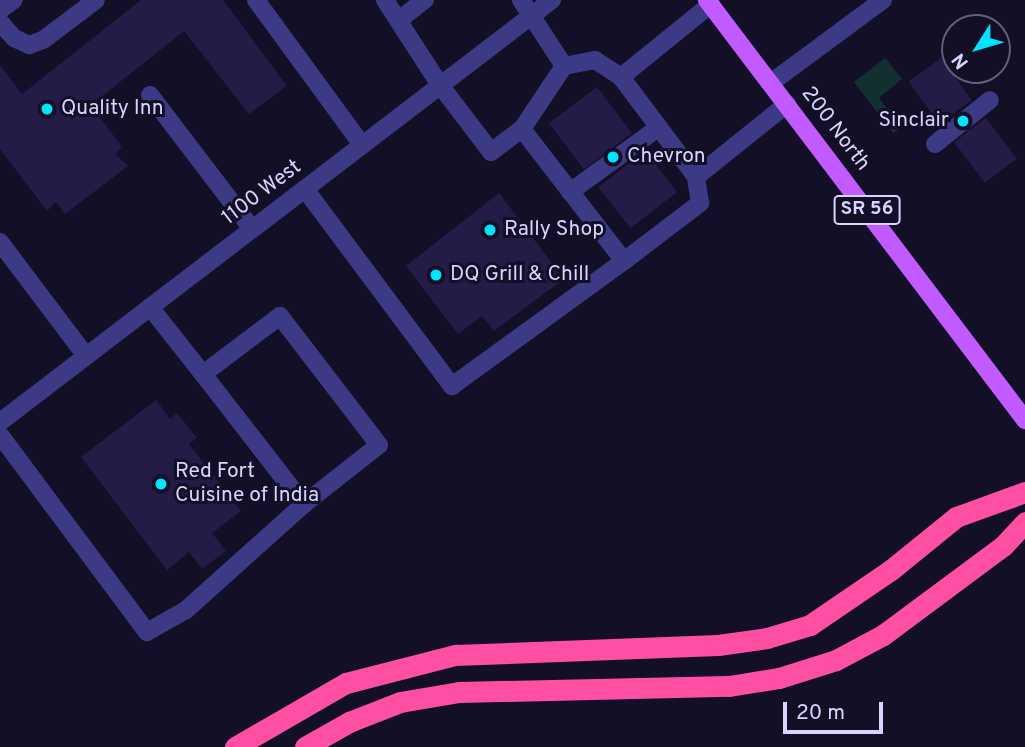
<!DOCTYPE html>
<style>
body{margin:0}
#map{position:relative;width:1025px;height:747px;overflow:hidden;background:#130f26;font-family:Overpass,sans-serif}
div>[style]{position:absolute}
.green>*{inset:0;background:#12302f}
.building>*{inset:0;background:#241b47;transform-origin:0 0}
.minor>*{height:18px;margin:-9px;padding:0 9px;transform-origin:9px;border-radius:9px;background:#3d3a85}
.major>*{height:18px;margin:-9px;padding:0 9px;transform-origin:9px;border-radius:9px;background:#c25bff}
.highway>*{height:21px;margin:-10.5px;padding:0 10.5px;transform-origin:10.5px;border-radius:10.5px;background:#ff4fa3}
.dots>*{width:19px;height:19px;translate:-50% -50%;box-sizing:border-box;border:4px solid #130f26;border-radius:50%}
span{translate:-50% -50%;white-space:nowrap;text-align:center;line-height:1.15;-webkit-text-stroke:6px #130f26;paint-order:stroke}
.shield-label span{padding:2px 5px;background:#130f26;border:2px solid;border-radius:5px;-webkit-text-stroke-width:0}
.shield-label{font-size:19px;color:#d9d4ff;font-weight:700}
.poi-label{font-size:21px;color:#d9d4ff}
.left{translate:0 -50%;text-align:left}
.right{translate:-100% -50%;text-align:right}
.street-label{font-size:21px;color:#d9d4ff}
.north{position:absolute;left:941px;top:14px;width:70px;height:70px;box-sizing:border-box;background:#130f26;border:2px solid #625e7d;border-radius:50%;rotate:233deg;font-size:19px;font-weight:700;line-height:28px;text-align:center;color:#d9d4ff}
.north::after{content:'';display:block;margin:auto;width:24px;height:32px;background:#00e5ff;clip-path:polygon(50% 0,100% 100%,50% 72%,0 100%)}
.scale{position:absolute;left:783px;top:702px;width:100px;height:32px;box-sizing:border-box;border:4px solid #d9d4ff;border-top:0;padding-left:9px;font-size:21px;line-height:24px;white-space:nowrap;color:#d9d4ff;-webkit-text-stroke:5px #130f26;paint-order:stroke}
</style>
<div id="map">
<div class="green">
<div style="clip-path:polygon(885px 58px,902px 79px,879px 98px,901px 127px,893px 133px,854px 82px)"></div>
</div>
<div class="building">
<div style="clip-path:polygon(141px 0,223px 0,287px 86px,249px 114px,184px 31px,91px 105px,122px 147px,115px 154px,128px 166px,65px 214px,56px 202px,47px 211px,0 149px,0 65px,22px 94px)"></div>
<div style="left:941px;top:58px;width:52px;height:40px;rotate:54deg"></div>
<div style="left:597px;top:87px;width:58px;height:60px;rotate:53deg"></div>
<div style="left:986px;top:118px;width:51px;height:40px;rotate:53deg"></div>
<div style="left:645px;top:151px;width:52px;height:59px;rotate:52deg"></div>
<div style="clip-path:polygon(499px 193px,564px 279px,494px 331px,482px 316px,458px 334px,406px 266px)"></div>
<div style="clip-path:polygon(156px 400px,170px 419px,177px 413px,197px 438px,189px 444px,241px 511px,212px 533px,226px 551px,202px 569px,189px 552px,167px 570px,81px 457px)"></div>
</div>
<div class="minor">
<div style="left:256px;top:0;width:180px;rotate:53.8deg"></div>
<div style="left:385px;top:0;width:101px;rotate:57.1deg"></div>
<div style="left:440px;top:85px;width:84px;rotate:52.7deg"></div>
<div style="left:491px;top:152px;width:39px;rotate:-37deg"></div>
<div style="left:522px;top:129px;width:167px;rotate:52.3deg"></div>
<div style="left:624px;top:261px;width:96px;rotate:-37.3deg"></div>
<div style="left:700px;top:203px;width:26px;rotate:-99deg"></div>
<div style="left:696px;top:177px;width:117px;rotate:-38.7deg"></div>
<div style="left:521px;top:0;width:79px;rotate:56.9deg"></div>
<div style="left:564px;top:66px;width:32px;rotate:-11deg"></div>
<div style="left:595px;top:60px;width:31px;rotate:33deg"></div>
<div style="left:621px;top:77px;width:125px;rotate:53.1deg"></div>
<div style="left:0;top:10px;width:17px;rotate:-36deg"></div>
<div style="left:399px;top:20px;width:33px;rotate:-38deg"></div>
<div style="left:0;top:22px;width:21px;rotate:49deg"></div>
<div style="left:14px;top:38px;width:17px;rotate:25deg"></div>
<div style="left:29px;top:45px;width:15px;rotate:-20deg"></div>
<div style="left:43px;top:40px;width:66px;rotate:-37deg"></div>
<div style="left:621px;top:77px;width:116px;rotate:-39deg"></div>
<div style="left:772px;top:82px;width:138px;rotate:-36.5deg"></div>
<div style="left:150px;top:95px;width:168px;rotate:52.7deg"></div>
<div style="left:522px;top:129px;width:76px;rotate:-56.3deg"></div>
<div style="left:935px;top:144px;width:70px;rotate:-38.7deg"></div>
<div style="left:305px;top:189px;width:246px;rotate:53.3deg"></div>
<div style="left:452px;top:386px;width:213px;rotate:-36deg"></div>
<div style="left:570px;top:192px;width:110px;rotate:-36.1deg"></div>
<div style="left:0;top:242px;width:143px;rotate:53deg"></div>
<div style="left:150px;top:307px;width:85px;rotate:51.7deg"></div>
<div style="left:0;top:422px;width:695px;rotate:-37.4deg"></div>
<div style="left:0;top:435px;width:246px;rotate:53.3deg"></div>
<div style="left:147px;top:632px;width:45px;rotate:-29.4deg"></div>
<div style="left:186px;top:610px;width:159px;rotate:-41.9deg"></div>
<div style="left:304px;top:504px;width:95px;rotate:-38.2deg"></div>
<div style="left:379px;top:445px;width:163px;rotate:-127.5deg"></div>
<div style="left:280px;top:316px;width:96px;rotate:143deg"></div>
<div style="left:203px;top:374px;width:165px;rotate:52.2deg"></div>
</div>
<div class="major">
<div style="left:707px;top:0;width:527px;rotate:52.87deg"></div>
</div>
<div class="highway">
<div style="left:235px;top:747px;width:128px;rotate:-30deg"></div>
<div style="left:346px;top:683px;width:113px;rotate:-14.4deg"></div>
<div style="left:455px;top:655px;width:263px;rotate:-2.2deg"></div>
<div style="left:718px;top:645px;width:49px;rotate:-8.1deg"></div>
<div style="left:767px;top:638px;width:45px;rotate:-16.8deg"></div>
<div style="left:810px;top:625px;width:99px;rotate:-34.3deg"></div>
<div style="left:892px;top:569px;width:82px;rotate:-39.1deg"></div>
<div style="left:956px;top:517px;width:73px;rotate:-19.9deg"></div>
<div style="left:305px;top:747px;width:51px;rotate:-29.6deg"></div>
<div style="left:349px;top:722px;width:55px;rotate:-21.4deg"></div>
<div style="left:400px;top:702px;width:60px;rotate:-9.6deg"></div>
<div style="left:459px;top:692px;width:270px;rotate:-1.3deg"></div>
<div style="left:729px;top:686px;width:51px;rotate:-9.1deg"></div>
<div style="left:779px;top:678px;width:60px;rotate:-17.5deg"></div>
<div style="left:836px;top:660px;width:53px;rotate:-28deg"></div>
<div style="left:883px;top:635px;width:149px;rotate:-36.6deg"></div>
<div style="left:1003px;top:546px;width:33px;rotate:-47deg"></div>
</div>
<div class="dots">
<div style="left:47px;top:109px;background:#00e5ff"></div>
<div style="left:963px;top:121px;background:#00e5ff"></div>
<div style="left:613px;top:157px;background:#00e5ff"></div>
<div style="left:490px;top:230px;background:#00e5ff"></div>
<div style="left:436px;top:275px;background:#00e5ff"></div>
<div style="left:161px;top:484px;background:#00e5ff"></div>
</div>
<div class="shield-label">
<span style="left:867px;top:210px">SR 56</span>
</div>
<div class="poi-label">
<span class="left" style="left:61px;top:109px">Quality Inn</span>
<span class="right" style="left:949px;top:121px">Sinclair</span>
<span class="left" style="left:627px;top:157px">Chevron</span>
<span class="left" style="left:504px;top:230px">Rally Shop</span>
<span class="left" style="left:450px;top:275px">DQ Grill &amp; Chill</span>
<span class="left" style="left:175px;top:484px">Red Fort<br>Cuisine of India</span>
</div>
<div class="street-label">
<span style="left:835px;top:129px;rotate:53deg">200 North</span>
<span style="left:262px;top:193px;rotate:-37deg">1100 West</span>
</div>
<div class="north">N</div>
<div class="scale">20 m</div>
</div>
